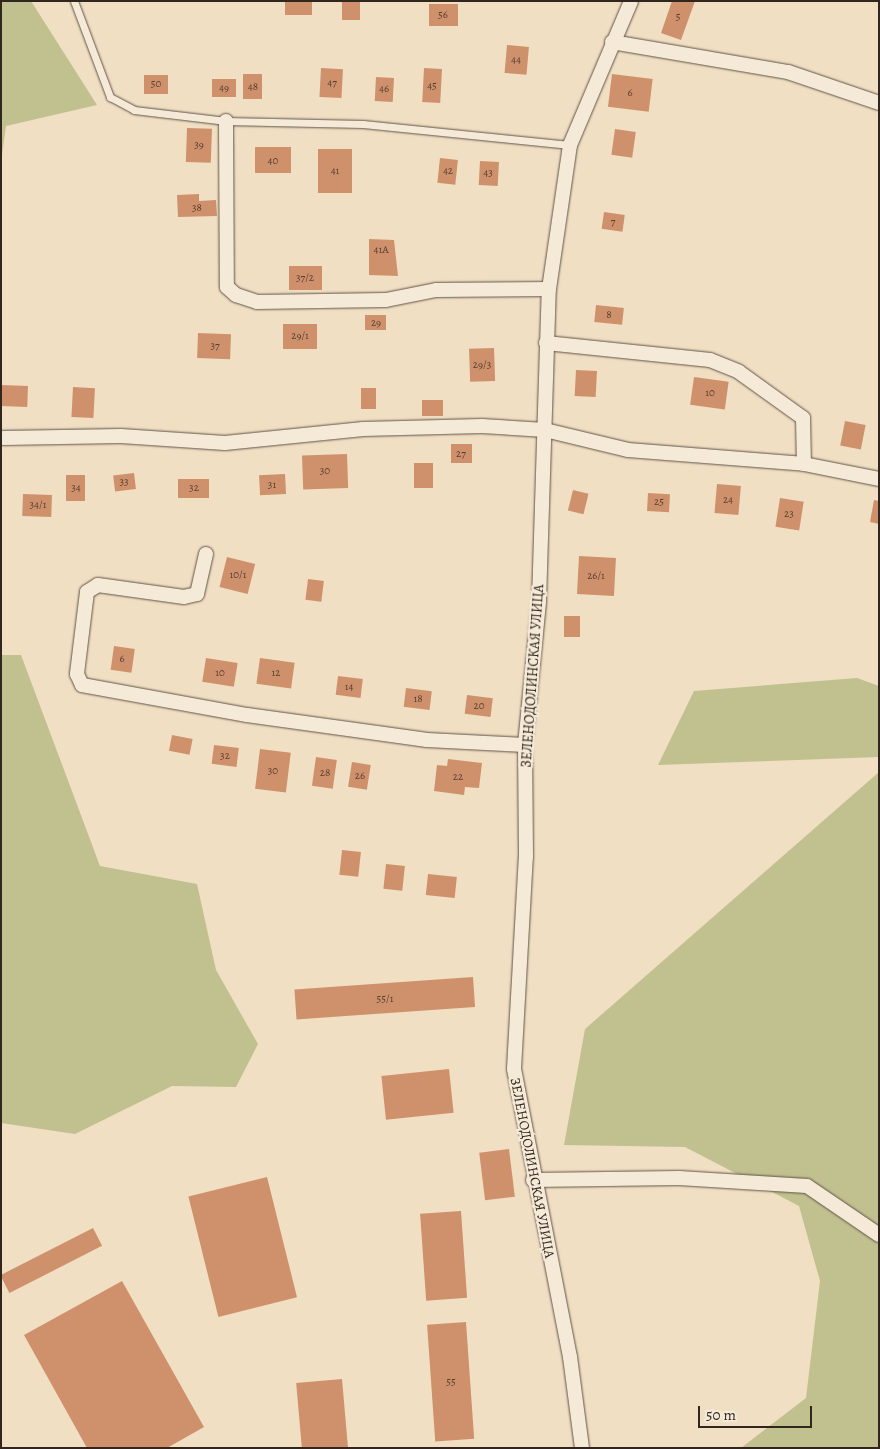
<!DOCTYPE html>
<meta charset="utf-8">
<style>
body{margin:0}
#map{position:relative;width:880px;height:1449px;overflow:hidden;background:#f0dfc3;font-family:Alegreya,serif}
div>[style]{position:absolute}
.green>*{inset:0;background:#c1c08f}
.building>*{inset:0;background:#cf916c;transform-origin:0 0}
.roads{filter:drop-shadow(0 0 1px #615446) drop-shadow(0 0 1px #615446)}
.lane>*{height:7px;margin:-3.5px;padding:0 3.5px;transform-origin:3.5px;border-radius:3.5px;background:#f5ead8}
.street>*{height:14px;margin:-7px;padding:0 7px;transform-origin:7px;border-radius:7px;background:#f5ead8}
span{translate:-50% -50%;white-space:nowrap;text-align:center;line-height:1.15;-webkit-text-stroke:4.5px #f5ead8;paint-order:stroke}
.number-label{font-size:11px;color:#584031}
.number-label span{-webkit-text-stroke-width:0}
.street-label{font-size:14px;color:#31251d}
.frame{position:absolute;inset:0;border:2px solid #31251d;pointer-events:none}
.scale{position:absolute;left:698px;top:1406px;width:114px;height:22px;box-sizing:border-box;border:2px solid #31251d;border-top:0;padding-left:6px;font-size:15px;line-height:18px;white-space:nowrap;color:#31251d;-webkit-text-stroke:4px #f5ead8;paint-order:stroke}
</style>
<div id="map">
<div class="green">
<div style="clip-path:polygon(1px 1px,31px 1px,97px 105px,6px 126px,1px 162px)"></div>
<div style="clip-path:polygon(1px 655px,21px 655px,100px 866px,197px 884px,216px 970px,258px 1044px,236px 1087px,172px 1086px,75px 1134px,1px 1123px)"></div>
<div style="clip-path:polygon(857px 678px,879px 686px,879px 757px,658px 765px,694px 691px)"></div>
<div style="clip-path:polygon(879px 772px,879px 1448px,741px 1448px,806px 1398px,820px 1281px,799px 1206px,685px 1147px,564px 1145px,585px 1029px)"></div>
</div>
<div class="building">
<div style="left:285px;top:1px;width:27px;height:14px"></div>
<div style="left:342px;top:1px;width:18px;height:19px"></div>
<div style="clip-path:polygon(672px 1px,695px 1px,681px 40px,661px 33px)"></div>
<div style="left:429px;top:4px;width:29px;height:22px"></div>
<div style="left:507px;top:45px;width:22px;height:28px;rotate:5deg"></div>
<div style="left:321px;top:68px;width:22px;height:29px;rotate:3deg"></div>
<div style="left:424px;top:68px;width:18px;height:34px;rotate:3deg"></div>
<div style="left:243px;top:74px;width:19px;height:25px"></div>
<div style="left:612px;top:74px;width:41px;height:33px;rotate:7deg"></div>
<div style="left:144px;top:75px;width:24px;height:19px"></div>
<div style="left:376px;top:77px;width:18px;height:24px;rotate:3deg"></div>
<div style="left:212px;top:79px;width:24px;height:18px"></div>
<div style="left:187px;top:128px;width:25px;height:34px;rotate:2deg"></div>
<div style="left:615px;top:129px;width:21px;height:26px;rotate:8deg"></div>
<div style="left:291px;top:147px;width:26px;height:36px;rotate:90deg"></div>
<div style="left:318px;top:149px;width:34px;height:44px"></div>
<div style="left:440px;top:158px;width:18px;height:25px;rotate:6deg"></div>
<div style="left:480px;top:161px;width:19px;height:24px;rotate:3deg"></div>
<div style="clip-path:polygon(199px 194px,199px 201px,216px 200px,217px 216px,178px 217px,177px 195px)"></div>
<div style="left:604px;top:212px;width:21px;height:17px;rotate:8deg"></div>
<div style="clip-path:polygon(369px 239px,394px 240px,398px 276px,369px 275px)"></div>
<div style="left:289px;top:266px;width:33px;height:24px"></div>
<div style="left:596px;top:305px;width:28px;height:17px;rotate:6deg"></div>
<div style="left:365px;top:315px;width:21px;height:15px"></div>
<div style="left:283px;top:324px;width:34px;height:25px"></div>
<div style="left:198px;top:333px;width:33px;height:25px;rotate:2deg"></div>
<div style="left:494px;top:348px;width:33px;height:25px;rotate:88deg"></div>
<div style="left:576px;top:370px;width:21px;height:26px;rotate:3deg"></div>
<div style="left:694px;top:377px;width:35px;height:28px;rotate:8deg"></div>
<div style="left:1px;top:385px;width:27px;height:21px;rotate:2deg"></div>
<div style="left:73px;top:387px;width:22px;height:30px;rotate:3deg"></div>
<div style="left:361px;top:388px;width:15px;height:21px"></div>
<div style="left:422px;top:400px;width:21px;height:16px"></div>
<div style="left:845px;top:421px;width:21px;height:25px;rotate:11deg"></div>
<div style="left:451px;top:444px;width:21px;height:19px"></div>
<div style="left:347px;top:454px;width:34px;height:45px;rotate:88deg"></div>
<div style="left:414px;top:463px;width:19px;height:25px"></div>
<div style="left:134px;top:473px;width:16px;height:21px;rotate:83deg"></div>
<div style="left:285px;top:474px;width:20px;height:26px;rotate:87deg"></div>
<div style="left:66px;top:475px;width:19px;height:26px"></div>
<div style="left:178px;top:479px;width:31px;height:19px"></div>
<div style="left:717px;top:484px;width:24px;height:29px;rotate:5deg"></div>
<div style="left:573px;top:490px;width:16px;height:21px;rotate:14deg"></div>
<div style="left:648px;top:493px;width:22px;height:18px;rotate:3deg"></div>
<div style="left:23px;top:494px;width:29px;height:22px;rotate:2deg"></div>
<div style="left:780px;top:498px;width:24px;height:29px;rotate:9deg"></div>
<div style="clip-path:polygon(874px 500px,879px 501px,879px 524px,870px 522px)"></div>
<div style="left:579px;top:556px;width:37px;height:38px;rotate:3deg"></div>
<div style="left:227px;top:557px;width:29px;height:31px;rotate:14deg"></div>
<div style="left:308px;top:579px;width:16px;height:21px;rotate:7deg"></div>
<div style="left:564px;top:616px;width:16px;height:21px"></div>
<div style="left:114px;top:646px;width:21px;height:24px;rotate:8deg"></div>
<div style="left:206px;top:658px;width:32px;height:24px;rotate:9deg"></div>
<div style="left:260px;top:658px;width:35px;height:26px;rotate:8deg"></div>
<div style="left:338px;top:676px;width:25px;height:19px;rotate:7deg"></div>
<div style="left:406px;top:688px;width:26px;height:19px;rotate:7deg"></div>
<div style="left:467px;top:695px;width:26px;height:19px;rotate:7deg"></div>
<div style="left:172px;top:735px;width:21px;height:16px;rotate:11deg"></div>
<div style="left:214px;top:745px;width:25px;height:19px;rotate:7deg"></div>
<div style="left:260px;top:749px;width:31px;height:40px;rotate:7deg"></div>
<div style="left:316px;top:757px;width:21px;height:29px;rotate:8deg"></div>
<div style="clip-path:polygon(448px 759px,482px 763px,479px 788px,465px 787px,464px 795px,434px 791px,437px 765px,447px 766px)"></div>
<div style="left:352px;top:762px;width:19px;height:25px;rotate:9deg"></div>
<div style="left:342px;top:850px;width:19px;height:25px;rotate:6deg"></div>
<div style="left:386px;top:864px;width:19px;height:25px;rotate:6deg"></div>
<div style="left:428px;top:874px;width:29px;height:21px;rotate:6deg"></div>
<div style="left:473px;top:977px;width:30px;height:179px;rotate:86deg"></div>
<div style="left:449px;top:1069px;width:44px;height:68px;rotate:84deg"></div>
<div style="left:509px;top:1149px;width:48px;height:30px;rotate:83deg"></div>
<div style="left:267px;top:1177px;width:124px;height:81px;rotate:76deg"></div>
<div style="left:461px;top:1211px;width:87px;height:41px;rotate:86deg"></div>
<div style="left:93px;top:1228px;width:20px;height:104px;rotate:63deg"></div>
<div style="clip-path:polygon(122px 1281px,204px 1427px,167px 1448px,87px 1448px,24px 1335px)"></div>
<div style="left:466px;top:1322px;width:117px;height:39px;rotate:86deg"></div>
<div style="left:342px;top:1379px;width:69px;height:46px;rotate:85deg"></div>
</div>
<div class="roads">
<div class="lane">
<div style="left:74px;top:1px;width:103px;rotate:69.4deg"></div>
<div style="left:110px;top:97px;width:27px;rotate:28deg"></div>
<div style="left:134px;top:110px;width:93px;rotate:6.8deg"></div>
<div style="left:226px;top:121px;width:137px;rotate:1.3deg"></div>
<div style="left:363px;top:124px;width:208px;rotate:5.8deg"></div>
</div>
<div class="street">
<div style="left:612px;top:42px;width:179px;rotate:9.7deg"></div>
<div style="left:788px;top:72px;width:96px;rotate:18.8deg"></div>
<div style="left:226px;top:121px;width:166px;rotate:89.7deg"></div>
<div style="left:227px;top:287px;width:12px;rotate:42deg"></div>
<div style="left:236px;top:295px;width:22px;rotate:18deg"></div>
<div style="left:257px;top:302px;width:129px;rotate:-0.9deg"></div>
<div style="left:386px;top:300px;width:51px;rotate:-11.3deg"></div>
<div style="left:436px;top:290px;width:113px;rotate:-0.5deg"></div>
<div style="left:546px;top:343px;width:165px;rotate:5.9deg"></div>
<div style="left:710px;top:360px;width:31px;rotate:22deg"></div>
<div style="left:739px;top:372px;width:79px;rotate:35.7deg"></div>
<div style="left:803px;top:418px;width:46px;rotate:88.8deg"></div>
<div style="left:3px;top:438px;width:118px;rotate:-1deg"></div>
<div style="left:121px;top:436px;width:104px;rotate:3.9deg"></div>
<div style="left:225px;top:443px;width:139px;rotate:-5.8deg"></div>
<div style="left:363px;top:429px;width:119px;rotate:-1.4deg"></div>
<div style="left:482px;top:426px;width:63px;rotate:3.6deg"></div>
<div style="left:545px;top:430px;width:85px;rotate:13.5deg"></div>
<div style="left:628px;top:450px;width:177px;rotate:4.5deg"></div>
<div style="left:804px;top:464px;width:76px;rotate:11.3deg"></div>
<div style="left:206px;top:554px;width:41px;rotate:102.7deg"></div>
<div style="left:197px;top:594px;width:13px;rotate:167deg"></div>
<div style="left:184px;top:597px;width:87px;rotate:-172.1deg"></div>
<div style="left:98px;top:585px;width:13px;rotate:148deg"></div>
<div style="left:87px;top:592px;width:83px;rotate:97deg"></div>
<div style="left:77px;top:674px;width:12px;rotate:66deg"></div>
<div style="left:82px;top:685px;width:168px;rotate:10.3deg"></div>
<div style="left:247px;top:715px;width:182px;rotate:7.9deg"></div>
<div style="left:427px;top:740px;width:98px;rotate:2.9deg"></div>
<div style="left:533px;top:1180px;width:146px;rotate:-0.8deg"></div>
<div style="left:679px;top:1178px;width:128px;rotate:3.6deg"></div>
<div style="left:807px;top:1186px;width:87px;rotate:34.2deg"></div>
<div style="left:582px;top:1448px;width:92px;rotate:-97.5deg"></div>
<div style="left:570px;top:1357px;width:293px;rotate:-101deg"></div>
<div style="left:514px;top:1069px;width:212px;rotate:-86.8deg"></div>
<div style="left:526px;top:857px;width:112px;rotate:-90.5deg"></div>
<div style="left:525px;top:745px;width:145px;rotate:-84.4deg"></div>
<div style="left:539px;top:601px;width:312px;rotate:-88.2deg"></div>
<div style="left:549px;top:289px;width:146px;rotate:-81.7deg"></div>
<div style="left:570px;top:145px;width:156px;rotate:-67deg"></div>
</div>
</div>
<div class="number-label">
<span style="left:443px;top:15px">56</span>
<span style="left:678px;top:17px">5</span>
<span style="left:516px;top:60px">44</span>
<span style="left:332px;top:83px">47</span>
<span style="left:156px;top:84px">50</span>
<span style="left:432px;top:86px">45</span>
<span style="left:253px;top:87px">48</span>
<span style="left:224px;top:88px">49</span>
<span style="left:384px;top:89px">46</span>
<span style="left:630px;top:93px">6</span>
<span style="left:199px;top:145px">39</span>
<span style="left:273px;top:161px">40</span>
<span style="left:335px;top:171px">41</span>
<span style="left:448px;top:171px">42</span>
<span style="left:488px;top:173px">43</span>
<span style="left:197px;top:208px">38</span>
<span style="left:613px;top:222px">7</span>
<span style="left:381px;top:250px">41А</span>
<span style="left:305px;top:278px">37/2</span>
<span style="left:609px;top:315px">8</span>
<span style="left:376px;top:323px">29</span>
<span style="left:300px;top:336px">29/1</span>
<span style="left:215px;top:346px">37</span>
<span style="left:482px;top:365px">29/3</span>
<span style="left:710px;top:393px">10</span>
<span style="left:461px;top:454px">27</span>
<span style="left:325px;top:471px">30</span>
<span style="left:124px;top:482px">33</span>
<span style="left:272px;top:485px">31</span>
<span style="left:76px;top:488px">34</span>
<span style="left:194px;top:488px">32</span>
<span style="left:728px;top:500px">24</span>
<span style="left:659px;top:502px">25</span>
<span style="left:38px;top:505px">34/1</span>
<span style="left:789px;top:514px">23</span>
<span style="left:238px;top:575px">10/1</span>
<span style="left:596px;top:576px">26/1</span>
<span style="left:122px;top:659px">6</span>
<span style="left:220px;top:673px">10</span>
<span style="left:276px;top:673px">12</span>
<span style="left:349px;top:687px">14</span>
<span style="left:418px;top:699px">18</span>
<span style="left:479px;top:706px">20</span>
<span style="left:225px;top:756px">32</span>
<span style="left:273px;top:771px">30</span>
<span style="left:325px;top:773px">28</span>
<span style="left:360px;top:776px">26</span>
<span style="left:458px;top:777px">22</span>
<span style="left:385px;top:999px">55/1</span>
<span style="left:451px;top:1382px">55</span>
</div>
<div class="street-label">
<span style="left:533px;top:676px;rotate:-86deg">ЗЕЛЕНОДОЛИНСКАЯ УЛИЦА</span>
<span style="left:532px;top:1168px;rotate:79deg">ЗЕЛЕНОДОЛИНСКАЯ УЛИЦА</span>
</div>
<div class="frame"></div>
<div class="scale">50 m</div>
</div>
